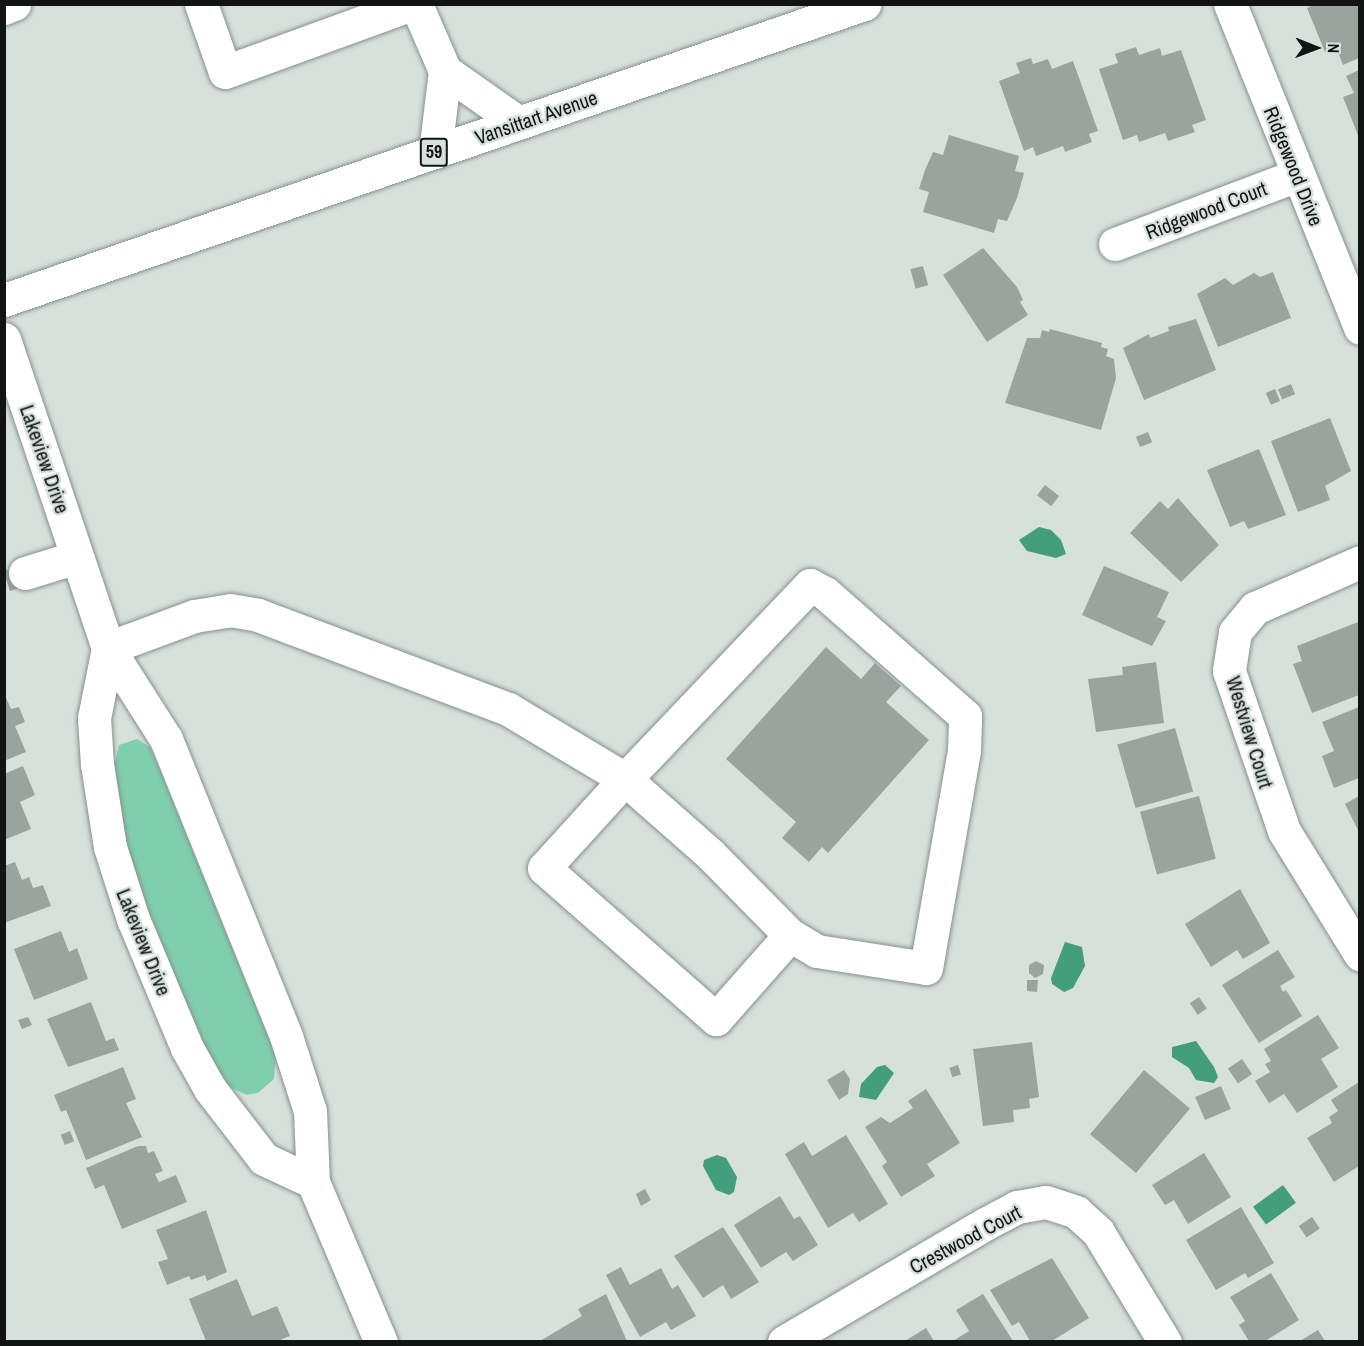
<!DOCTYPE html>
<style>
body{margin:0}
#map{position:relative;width:1364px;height:1346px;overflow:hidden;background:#d6e1dc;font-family:"Archivo Narrow",sans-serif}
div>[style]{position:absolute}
.green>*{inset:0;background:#7fcfaf}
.water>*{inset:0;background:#429e7d;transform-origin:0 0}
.building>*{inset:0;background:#99a49f;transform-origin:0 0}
.roads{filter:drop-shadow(0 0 2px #87918c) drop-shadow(0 0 2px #87918c)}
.minor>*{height:33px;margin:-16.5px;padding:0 16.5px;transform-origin:16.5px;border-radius:16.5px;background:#fff}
.major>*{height:33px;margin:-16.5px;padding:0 16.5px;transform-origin:16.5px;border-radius:16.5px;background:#fff}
span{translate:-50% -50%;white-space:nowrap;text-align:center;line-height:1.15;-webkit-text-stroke:4.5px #d6e1dc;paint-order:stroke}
.shield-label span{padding:2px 4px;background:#d6e1dc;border:2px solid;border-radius:4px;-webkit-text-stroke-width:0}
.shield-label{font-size:18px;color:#111413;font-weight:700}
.street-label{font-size:20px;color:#111413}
.frame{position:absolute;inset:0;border:6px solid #111413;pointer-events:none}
.north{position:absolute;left:1286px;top:18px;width:60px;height:60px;-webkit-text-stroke:4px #d6e1dc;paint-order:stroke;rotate:91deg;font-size:16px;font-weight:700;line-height:24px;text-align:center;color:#111413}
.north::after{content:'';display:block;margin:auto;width:21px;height:27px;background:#111413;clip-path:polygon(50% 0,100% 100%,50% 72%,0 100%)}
</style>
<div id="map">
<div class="green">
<div style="clip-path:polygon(137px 739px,150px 747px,156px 760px,276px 1056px,274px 1079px,258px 1093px,247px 1095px,231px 1088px,209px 1057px,141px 893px,123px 839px,114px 767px,119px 745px)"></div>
</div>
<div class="water">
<div style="clip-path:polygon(1039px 527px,1051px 530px,1061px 540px,1066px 554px,1056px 558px,1027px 551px,1019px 540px)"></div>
<div style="clip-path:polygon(1065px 942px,1082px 947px,1085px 966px,1073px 988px,1064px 992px,1052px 984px,1051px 978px)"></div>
<div style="clip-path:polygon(1196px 1041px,1214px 1067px,1218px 1077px,1214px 1083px,1196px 1080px,1189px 1068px,1172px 1057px,1172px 1047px)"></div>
<div style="clip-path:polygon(885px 1065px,894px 1073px,876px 1100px,859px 1097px,861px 1084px,877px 1067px)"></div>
<div style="clip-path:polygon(717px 1155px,726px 1158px,737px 1177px,734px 1192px,729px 1195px,716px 1190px,703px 1166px,704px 1160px)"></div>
<div style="left:1283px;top:1185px;width:22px;height:37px;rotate:54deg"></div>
</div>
<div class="building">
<div style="clip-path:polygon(1315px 4px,1359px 4px,1359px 58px,1343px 65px,1336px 47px,1325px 52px,1307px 8px)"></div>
<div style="clip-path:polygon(1136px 47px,1139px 55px,1160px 48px,1162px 56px,1181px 50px,1206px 120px,1192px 125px,1195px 132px,1168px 141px,1165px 133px,1139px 142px,1137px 135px,1123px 140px,1099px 69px,1118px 63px,1115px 54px)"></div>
<div style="clip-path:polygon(1031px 58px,1033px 64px,1048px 59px,1052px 69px,1073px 61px,1098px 131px,1089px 134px,1092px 142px,1065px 152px,1063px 146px,1036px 156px,1033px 147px,1024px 151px,999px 81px,1020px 73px,1016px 63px)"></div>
<div style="clip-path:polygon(1359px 70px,1359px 138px,1343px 97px,1354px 93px,1346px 76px)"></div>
<div style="clip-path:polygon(949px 135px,1019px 156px,1015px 171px,1024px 173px,1017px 198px,1007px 221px,998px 219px,994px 233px,923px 212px,929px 192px,919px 189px,925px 170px,933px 152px,943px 155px)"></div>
<div style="clip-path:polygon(983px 248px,1017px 287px,1023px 300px,1020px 302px,1028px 315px,987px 342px,943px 275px)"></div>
<div style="left:923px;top:266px;width:20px;height:13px;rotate:75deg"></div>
<div style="clip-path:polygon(1273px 272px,1291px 318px,1218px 347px,1197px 294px,1225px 278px,1233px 285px,1254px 273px,1260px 277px)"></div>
<div style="clip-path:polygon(1196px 319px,1216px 370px,1144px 400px,1123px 348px,1149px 334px,1150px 338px,1169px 331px,1168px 327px)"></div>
<div style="clip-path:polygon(1050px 329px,1102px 343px,1101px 347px,1108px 349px,1106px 356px,1114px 359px,1116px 378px,1101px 430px,1005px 403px,1027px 338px,1040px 338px,1042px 330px,1049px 332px)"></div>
<div style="left:1291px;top:384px;width:11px;height:14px;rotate:68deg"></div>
<div style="left:1275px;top:389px;width:13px;height:10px;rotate:67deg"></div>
<div style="clip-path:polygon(1330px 418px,1351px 471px,1325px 486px,1330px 500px,1298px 512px,1271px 441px)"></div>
<div style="left:1148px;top:432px;width:11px;height:13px;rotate:68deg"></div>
<div style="clip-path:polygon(1259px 449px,1286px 515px,1248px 529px,1244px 521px,1230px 527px,1207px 470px)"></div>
<div style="left:1045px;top:485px;width:18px;height:13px;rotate:38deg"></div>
<div style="clip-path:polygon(1178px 498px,1219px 545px,1181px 582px,1130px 533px,1160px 501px,1168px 509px)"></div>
<div style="left:20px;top:566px;width:21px;height:17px;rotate:73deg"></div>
<div style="clip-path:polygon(1104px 566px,1169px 592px,1157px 617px,1166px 621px,1152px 646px,1082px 615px)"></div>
<div style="clip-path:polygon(1358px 622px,1359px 695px,1312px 713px,1293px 664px,1302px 661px,1297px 646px)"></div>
<div style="clip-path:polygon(826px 647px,861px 679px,875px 663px,901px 686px,886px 702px,929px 740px,828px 853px,822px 847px,809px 862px,782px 838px,796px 822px,726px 759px)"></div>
<div style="clip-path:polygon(1156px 662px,1164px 723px,1096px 732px,1088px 679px,1123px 675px,1122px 667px)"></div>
<div style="clip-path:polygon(4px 693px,11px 709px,19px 707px,25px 722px,15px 726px,26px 752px,4px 761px)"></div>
<div style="clip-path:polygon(1359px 707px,1359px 778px,1334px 788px,1322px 756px,1334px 751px,1322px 722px)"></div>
<div style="left:1175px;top:728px;width:66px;height:60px;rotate:74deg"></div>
<div style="clip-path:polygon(23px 766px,35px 795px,20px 802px,31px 829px,4px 840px,4px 774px)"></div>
<div style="left:1199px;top:796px;width:65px;height:61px;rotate:75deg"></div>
<div style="clip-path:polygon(1359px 796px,1359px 832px,1345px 804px)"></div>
<div style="clip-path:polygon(15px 862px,22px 880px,29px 877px,33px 888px,43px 885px,51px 906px,4px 923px,4px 866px)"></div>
<div style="clip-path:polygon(1240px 889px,1270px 943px,1243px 959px,1237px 950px,1211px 967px,1185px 924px)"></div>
<div style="clip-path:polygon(61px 931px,69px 952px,77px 948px,88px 979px,34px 1000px,14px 949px)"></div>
<div style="clip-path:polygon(1278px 950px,1295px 977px,1280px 986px,1283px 992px,1286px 990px,1302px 1016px,1259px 1043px,1222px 985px)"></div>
<div style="clip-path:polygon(1036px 961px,1044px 965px,1043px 974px,1035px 978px,1029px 973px,1029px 965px)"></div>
<div style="clip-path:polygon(1027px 980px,1038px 980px,1037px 992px,1027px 991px)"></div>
<div style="left:1199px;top:997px;width:14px;height:11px;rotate:56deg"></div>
<div style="clip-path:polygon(91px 1002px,106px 1041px,114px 1038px,119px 1050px,68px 1067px,47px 1019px)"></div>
<div style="clip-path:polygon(1318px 1015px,1339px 1048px,1321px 1059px,1338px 1087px,1297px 1113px,1284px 1094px,1269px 1103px,1255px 1081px,1270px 1072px,1265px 1064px,1271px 1061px,1264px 1049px)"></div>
<div style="clip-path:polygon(28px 1017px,32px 1025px,22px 1029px,18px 1020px)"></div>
<div style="clip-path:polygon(1032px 1042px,1039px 1097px,1029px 1099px,1030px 1108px,1013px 1110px,1014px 1122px,983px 1126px,973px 1049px)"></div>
<div style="left:1242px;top:1059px;width:18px;height:17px;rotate:56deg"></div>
<div style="left:958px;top:1065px;width:10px;height:9px;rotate:73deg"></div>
<div style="clip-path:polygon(123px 1067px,136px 1099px,126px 1103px,142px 1137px,86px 1160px,66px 1110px,61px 1112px,54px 1095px)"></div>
<div style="clip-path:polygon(844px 1070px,850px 1079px,848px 1094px,839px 1100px,827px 1080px)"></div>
<div style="left:1144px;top:1070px;width:60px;height:84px;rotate:40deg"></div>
<div style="clip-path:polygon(1359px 1082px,1359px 1166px,1334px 1182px,1307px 1138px,1332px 1123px,1329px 1117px,1338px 1111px,1331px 1100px)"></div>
<div style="left:1221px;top:1086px;width:25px;height:28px;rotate:67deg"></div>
<div style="clip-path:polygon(926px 1089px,960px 1143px,927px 1164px,935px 1176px,901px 1197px,882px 1166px,887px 1162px,865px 1127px,881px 1117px,890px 1123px,913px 1108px,908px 1101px)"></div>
<div style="left:70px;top:1131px;width:11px;height:10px;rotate:68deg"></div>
<div style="clip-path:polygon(846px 1135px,888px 1204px,859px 1222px,853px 1213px,828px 1228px,785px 1154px,804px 1142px,812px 1156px)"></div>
<div style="clip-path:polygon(138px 1146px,146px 1146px,148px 1153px,154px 1151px,163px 1171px,155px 1174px,159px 1182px,176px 1175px,187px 1202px,122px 1229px,104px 1185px,95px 1189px,86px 1168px)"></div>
<div style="clip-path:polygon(1204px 1153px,1231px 1197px,1188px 1224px,1174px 1200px,1165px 1205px,1152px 1185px)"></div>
<div style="clip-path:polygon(645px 1189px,651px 1200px,641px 1206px,636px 1194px)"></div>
<div style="clip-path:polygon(780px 1196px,794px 1219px,800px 1216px,818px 1245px,793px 1261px,786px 1252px,761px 1268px,734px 1225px)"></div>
<div style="clip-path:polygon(1241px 1207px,1274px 1263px,1248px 1278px,1245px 1273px,1216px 1290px,1186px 1240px)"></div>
<div style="clip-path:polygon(206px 1210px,227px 1272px,207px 1281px,205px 1275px,191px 1280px,189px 1276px,167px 1285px,158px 1262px,168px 1259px,156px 1230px)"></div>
<div style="left:1312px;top:1217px;width:14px;height:16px;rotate:56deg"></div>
<div style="clip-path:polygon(723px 1227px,759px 1282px,731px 1299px,723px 1285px,703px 1298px,674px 1256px)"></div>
<div style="clip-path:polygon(1052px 1258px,1089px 1318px,1052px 1341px,1030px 1341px,1019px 1322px,1012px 1326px,990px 1290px)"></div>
<div style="clip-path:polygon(621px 1267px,630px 1285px,661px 1268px,672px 1289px,678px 1285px,696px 1316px,671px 1330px,666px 1322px,640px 1337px,606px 1275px)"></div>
<div style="clip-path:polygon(1271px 1273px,1299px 1320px,1265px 1341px,1249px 1341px,1239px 1325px,1245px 1321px,1230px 1297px)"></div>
<div style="clip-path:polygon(237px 1279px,252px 1316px,277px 1306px,290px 1336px,277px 1341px,206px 1341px,189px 1299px)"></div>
<div style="clip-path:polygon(606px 1294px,627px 1341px,540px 1341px,582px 1316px,578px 1309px)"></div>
<div style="clip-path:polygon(983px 1294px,1013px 1341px,953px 1341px,969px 1331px,956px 1310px)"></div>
<div style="clip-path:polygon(926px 1328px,934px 1341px,905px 1341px)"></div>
<div style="clip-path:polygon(1318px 1330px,1325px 1341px,1300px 1341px)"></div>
</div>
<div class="roads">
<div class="minor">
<div style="left:201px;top:4px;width:72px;rotate:70.6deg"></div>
<div style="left:225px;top:72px;width:199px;rotate:-20deg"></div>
<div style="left:416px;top:4px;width:73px;rotate:66.6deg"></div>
<div style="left:1230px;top:4px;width:349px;rotate:68.1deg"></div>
<div style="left:4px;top:8px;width:11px;rotate:-22deg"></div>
<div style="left:435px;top:152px;width:82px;rotate:-83deg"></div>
<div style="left:445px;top:71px;width:90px;rotate:35.1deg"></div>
<div style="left:1115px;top:244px;width:196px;rotate:-20.7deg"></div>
<div style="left:4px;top:339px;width:326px;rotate:71.4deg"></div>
<div style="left:108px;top:648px;width:108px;rotate:57.5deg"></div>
<div style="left:166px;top:739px;width:320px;rotate:68deg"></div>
<div style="left:286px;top:1036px;width:79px;rotate:72.3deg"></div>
<div style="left:310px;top:1111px;width:71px;rotate:87.6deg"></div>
<div style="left:313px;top:1182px;width:174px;rotate:67deg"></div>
<div style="left:1360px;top:562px;width:115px;rotate:156.3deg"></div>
<div style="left:1255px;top:608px;width:31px;rotate:130deg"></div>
<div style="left:1235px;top:632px;width:39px;rotate:99deg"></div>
<div style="left:1229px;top:671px;width:169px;rotate:71deg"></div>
<div style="left:1284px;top:831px;width:145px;rotate:58.3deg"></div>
<div style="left:25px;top:573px;width:54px;rotate:-17.1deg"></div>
<div style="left:108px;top:648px;width:92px;rotate:-20.4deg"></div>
<div style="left:194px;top:616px;width:36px;rotate:-9deg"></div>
<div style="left:230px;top:610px;width:28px;rotate:10deg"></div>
<div style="left:258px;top:615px;width:267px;rotate:20.6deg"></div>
<div style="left:508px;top:709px;width:136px;rotate:30.9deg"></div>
<div style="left:625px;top:779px;width:113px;rotate:41.4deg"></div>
<div style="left:710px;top:854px;width:114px;rotate:45.4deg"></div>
<div style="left:790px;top:935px;width:31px;rotate:31deg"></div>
<div style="left:817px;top:951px;width:110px;rotate:8.9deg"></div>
<div style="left:926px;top:968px;width:221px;rotate:-80.1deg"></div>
<div style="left:964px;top:750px;width:34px;rotate:-88deg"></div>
<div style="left:965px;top:716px;width:186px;rotate:-138.7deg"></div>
<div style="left:825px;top:593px;width:17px;rotate:-152deg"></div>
<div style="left:810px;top:585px;width:268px;rotate:133.6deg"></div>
<div style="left:625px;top:779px;width:120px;rotate:132.3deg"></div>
<div style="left:544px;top:868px;width:229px;rotate:41.3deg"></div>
<div style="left:716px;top:1019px;width:112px;rotate:-48.6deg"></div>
<div style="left:108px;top:648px;width:71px;rotate:101.3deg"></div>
<div style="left:94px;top:718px;width:46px;rotate:86.3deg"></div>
<div style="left:97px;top:764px;width:84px;rotate:81.1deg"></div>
<div style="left:110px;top:847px;width:76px;rotate:72.3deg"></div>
<div style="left:133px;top:919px;width:140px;rotate:67.3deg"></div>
<div style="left:187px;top:1048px;width:47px;rotate:60.7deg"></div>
<div style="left:210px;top:1089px;width:88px;rotate:52.4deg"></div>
<div style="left:264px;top:1159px;width:54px;rotate:25.1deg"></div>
<div style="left:784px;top:1342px;width:233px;rotate:-30.4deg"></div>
<div style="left:985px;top:1224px;width:36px;rotate:-28deg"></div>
<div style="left:1017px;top:1207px;width:29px;rotate:-10deg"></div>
<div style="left:1046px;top:1202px;width:32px;rotate:18deg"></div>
<div style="left:1076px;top:1212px;width:30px;rotate:42deg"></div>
<div style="left:1098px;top:1232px;width:129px;rotate:58.7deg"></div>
</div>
<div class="major">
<div style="left:4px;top:300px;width:910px;rotate:-18.99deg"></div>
</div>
</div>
<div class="shield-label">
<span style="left:434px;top:152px">59</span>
</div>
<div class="street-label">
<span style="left:536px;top:117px;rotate:-19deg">Vansittart Avenue</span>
<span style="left:1294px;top:166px;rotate:68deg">Ridgewood Drive</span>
<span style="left:1206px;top:210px;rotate:-21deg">Ridgewood Court</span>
<span style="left:45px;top:459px;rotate:71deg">Lakeview Drive</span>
<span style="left:1250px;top:732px;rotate:73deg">Westview Court</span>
<span style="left:144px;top:942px;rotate:68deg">Lakeview Drive</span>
<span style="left:965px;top:1239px;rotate:-28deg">Crestwood Court</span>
</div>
<div class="frame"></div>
<div class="north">N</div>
</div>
